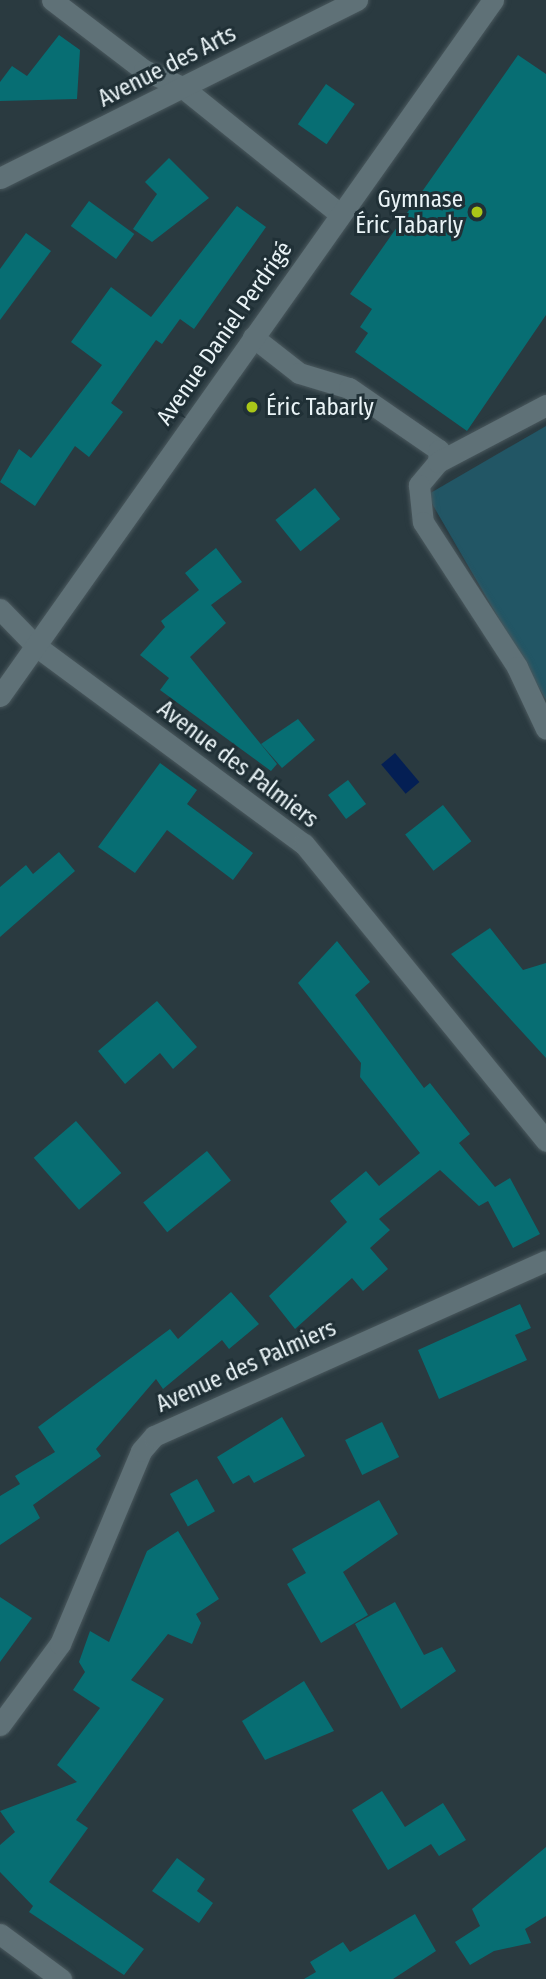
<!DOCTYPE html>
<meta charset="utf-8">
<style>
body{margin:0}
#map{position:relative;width:546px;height:1979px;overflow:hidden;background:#2a3a40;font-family:"Fira Sans Condensed",sans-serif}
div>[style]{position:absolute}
.green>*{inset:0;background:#225665}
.water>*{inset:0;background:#041f54;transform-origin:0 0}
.building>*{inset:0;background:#076e73;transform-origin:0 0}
.roads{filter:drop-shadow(0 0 2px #4a585d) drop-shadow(0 0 2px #4a585d)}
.minor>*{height:21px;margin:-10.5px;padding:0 10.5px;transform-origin:10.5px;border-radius:10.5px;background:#5f7177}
.dots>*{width:19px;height:19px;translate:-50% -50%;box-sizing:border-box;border:4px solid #203036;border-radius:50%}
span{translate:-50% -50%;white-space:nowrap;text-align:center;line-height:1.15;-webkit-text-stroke:6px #203036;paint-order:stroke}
.street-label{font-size:23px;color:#eaf4f7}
.poi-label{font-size:23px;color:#eaf4f7}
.right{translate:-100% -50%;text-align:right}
.left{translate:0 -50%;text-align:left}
</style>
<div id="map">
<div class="green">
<div style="clip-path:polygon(546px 426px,546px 700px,427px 495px)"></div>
</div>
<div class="water">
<div style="left:395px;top:753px;width:38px;height:18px;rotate:50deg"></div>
</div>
<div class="building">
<div style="clip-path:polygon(59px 35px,80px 50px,77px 99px,0 101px,0 82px,12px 66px,27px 76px)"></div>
<div style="clip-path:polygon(518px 55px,546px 74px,546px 315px,467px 431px,355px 352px,368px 333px,360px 327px,372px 309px,350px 294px)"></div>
<div style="left:326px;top:84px;width:35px;height:49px;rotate:35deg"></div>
<div style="clip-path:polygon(169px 158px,209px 198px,152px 242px,133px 229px,157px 194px,145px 182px)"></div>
<div style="left:89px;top:201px;width:56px;height:31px;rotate:36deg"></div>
<div style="clip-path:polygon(237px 206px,266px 227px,194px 329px,180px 319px,162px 344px,156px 340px,111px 403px,123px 412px,89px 457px,75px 446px,35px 506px,0 482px,19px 449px,31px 458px,102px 365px,71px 342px,111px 287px,151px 317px)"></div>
<div style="clip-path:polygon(26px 233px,51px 251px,0 320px,0 269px)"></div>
<div style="left:315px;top:488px;width:40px;height:51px;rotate:51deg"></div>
<div style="clip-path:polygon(216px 548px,242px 582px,211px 605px,226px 623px,190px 657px,277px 764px,271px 771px,160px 690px,169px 678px,140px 655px,165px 627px,161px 621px,199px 590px,185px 573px)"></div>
<div style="clip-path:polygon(298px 719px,315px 740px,282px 768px,261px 744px)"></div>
<div style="clip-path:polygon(160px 763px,197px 790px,187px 804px,253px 853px,233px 880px,167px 830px,135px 873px,98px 847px)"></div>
<div style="left:348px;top:780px;width:30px;height:25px;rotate:53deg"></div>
<div style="left:443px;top:805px;width:46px;height:48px;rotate:52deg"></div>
<div style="clip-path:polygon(59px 852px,75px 871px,0 937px,0 887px,26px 865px,33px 874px)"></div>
<div style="clip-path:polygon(490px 928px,523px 970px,546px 963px,546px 1058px,451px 954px)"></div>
<div style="clip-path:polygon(337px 941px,370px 982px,355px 995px,424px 1088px,430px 1083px,470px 1134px,459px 1143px,495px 1187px,510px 1178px,540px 1234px,513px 1248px,488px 1201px,479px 1206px,440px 1170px,379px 1219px,390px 1230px,370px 1248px,388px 1269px,363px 1291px,352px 1278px,295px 1329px,269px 1296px,347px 1222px,330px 1201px,366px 1171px,379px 1186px,420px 1153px,360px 1077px,361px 1063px,298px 983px)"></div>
<div style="clip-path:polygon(157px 1001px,197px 1047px,173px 1069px,160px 1053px,125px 1084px,98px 1051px)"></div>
<div style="left:76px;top:1121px;width:69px;height:56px;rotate:49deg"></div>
<div style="left:207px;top:1151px;width:38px;height:82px;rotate:51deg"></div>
<div style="clip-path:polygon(231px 1292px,259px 1324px,229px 1349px,222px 1340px,163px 1389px,156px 1379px,96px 1449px,101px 1456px,33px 1505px,40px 1518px,0 1545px,0 1496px,20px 1484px,15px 1476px,55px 1452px,38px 1427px,170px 1329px,178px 1339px)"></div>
<div style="clip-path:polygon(520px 1304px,531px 1328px,515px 1335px,527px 1360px,439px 1399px,418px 1350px)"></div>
<div style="clip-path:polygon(282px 1417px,305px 1456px,254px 1483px,249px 1475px,233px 1484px,217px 1457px)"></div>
<div style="left:382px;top:1422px;width:39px;height:41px;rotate:64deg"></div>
<div style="left:197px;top:1479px;width:37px;height:31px;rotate:61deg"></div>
<div style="clip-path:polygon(379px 1500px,398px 1534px,343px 1572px,368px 1615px,321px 1643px,287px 1584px,306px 1573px,292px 1549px)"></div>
<div style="clip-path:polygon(178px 1531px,219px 1599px,196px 1614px,201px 1623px,192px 1644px,168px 1634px,131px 1680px,164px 1699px,76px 1820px,88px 1828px,49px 1882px,144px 1949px,124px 1975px,29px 1912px,33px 1906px,0 1872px,0 1845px,15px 1832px,0 1811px,77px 1782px,57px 1765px,100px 1708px,73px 1690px,85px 1672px,79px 1662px,90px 1631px,109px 1642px,147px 1551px)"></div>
<div style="clip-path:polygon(0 1597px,32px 1618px,0 1662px)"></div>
<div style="clip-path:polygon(395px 1602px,424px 1655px,442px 1647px,456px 1671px,401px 1709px,355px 1624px)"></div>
<div style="clip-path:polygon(304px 1681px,334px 1731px,265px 1760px,242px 1721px)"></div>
<div style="clip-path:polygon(382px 1791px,405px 1827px,443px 1803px,466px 1840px,439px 1856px,431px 1844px,388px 1870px,352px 1810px)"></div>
<div style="clip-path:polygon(546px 1847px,546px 1916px,525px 1929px,531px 1943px,494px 1951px,470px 1965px,455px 1942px,480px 1926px,472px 1909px)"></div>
<div style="clip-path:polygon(177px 1858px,205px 1879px,197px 1891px,213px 1903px,199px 1923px,152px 1891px)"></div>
<div style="clip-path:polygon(415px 1914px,436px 1951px,393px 1979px,304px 1979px,316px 1972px,310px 1962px,343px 1942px,350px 1952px)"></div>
</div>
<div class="roads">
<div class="minor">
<div style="left:52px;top:0;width:116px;rotate:37.3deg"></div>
<div style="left:144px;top:70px;width:42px;rotate:24.1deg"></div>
<div style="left:182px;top:87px;width:203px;rotate:38.8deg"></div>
<div style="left:0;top:178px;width:399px;rotate:-26.5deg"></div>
<div style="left:253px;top:337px;width:58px;rotate:38deg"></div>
<div style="left:299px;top:373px;width:52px;rotate:16.7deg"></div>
<div style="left:349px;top:388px;width:109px;rotate:34.6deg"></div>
<div style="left:439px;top:450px;width:12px;rotate:95deg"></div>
<div style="left:438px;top:462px;width:30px;rotate:130deg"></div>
<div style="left:419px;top:485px;width:37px;rotate:84deg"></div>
<div style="left:423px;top:522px;width:173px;rotate:57deg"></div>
<div style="left:517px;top:667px;width:68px;rotate:64.9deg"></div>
<div style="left:438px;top:462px;width:122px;rotate:-27.8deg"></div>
<div style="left:0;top:609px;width:52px;rotate:45.8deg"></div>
<div style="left:36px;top:646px;width:333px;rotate:36.5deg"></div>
<div style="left:304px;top:844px;width:383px;rotate:50.8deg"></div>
<div style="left:0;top:696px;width:853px;rotate:-54.69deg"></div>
<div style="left:0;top:1725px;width:101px;rotate:-53.5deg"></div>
<div style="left:60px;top:1644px;width:209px;rotate:-67.2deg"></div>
<div style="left:141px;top:1451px;width:20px;rotate:-49deg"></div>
<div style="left:154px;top:1436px;width:429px;rotate:-24.1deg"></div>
<div style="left:0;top:1934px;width:76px;rotate:36.4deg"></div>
</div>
</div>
<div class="dots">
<div style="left:477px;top:212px;background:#aac718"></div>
<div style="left:252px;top:407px;background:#aac718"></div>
</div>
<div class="street-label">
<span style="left:167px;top:66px;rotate:-27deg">Avenue des Arts</span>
<span style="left:224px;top:333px;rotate:-55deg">Avenue Daniel Perdrigé</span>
<span style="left:238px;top:764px;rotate:37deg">Avenue des Palmiers</span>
<span style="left:246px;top:1366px;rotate:-24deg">Avenue des Palmiers</span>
</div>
<div class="poi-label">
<span class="right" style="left:463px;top:212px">Gymnase<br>Éric Tabarly</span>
<span class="left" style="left:266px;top:407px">Éric Tabarly</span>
</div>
</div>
